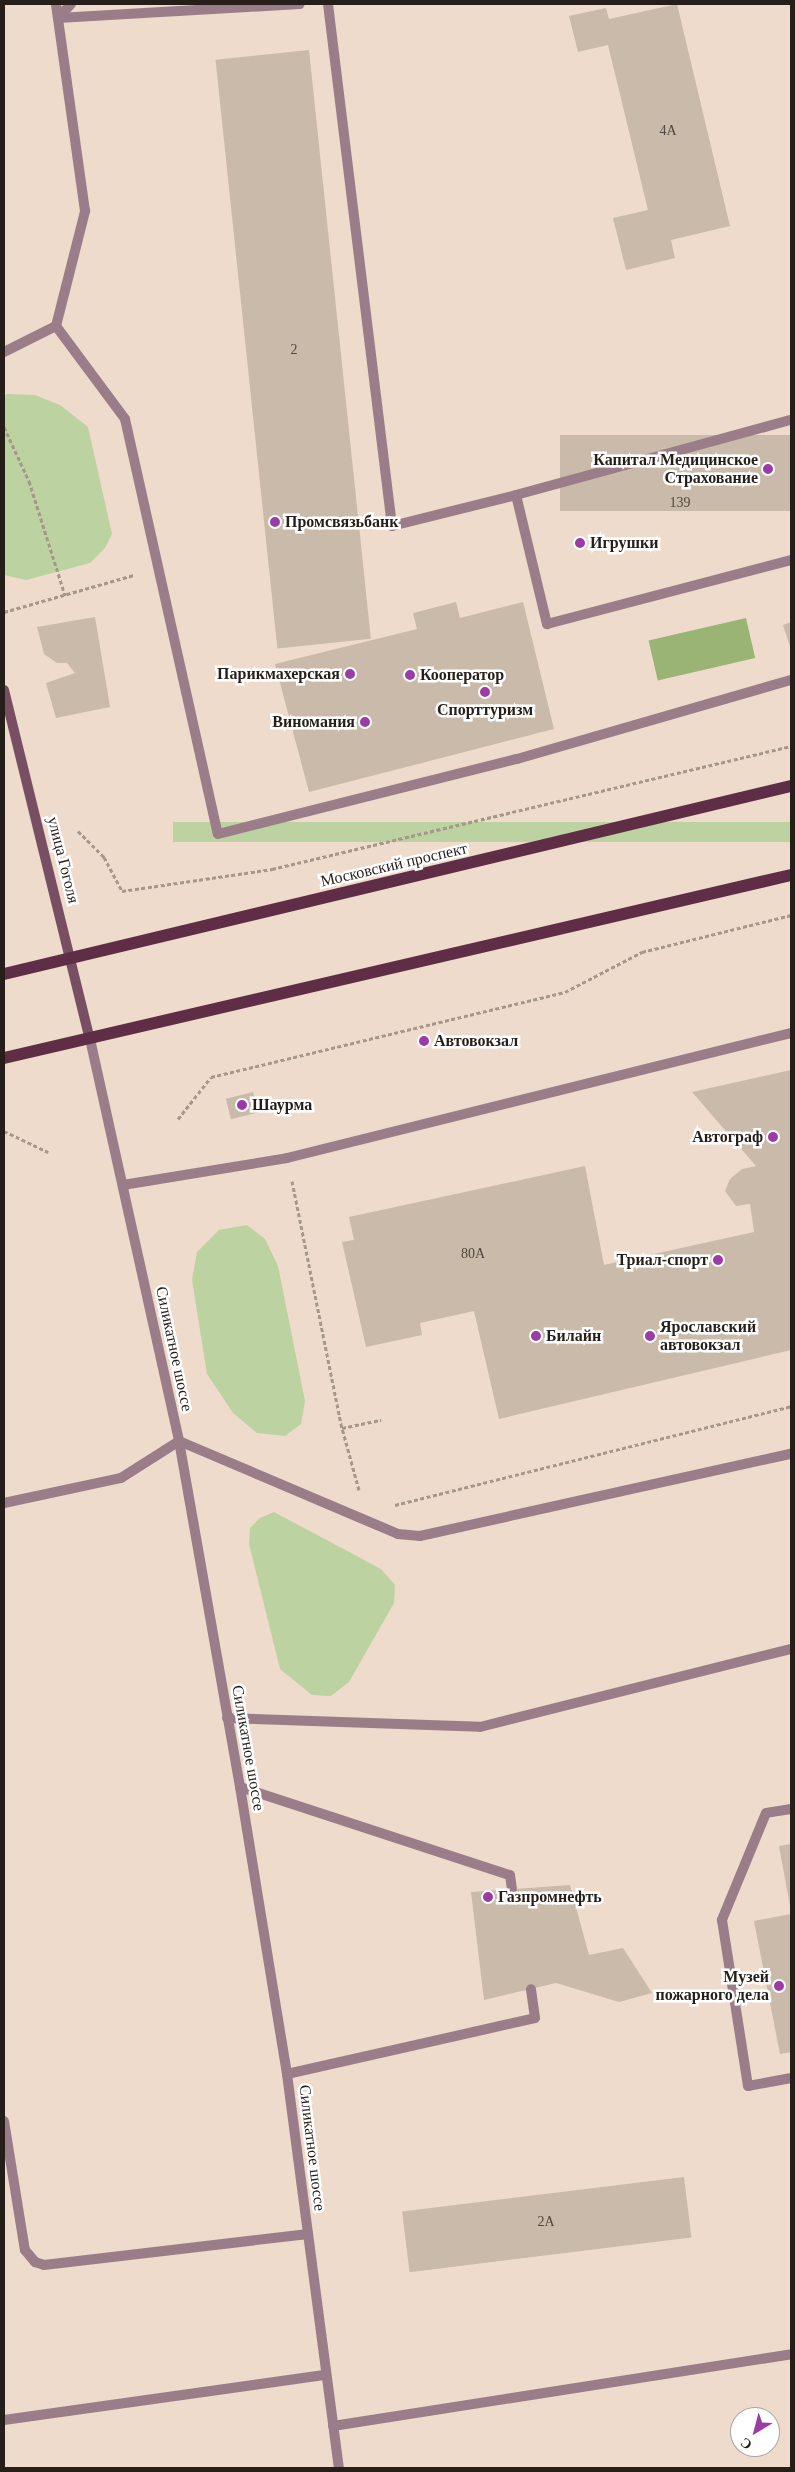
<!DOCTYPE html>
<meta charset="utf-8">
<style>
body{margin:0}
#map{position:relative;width:795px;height:2472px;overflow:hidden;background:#eedbcc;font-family:"Times New Roman",serif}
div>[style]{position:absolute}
.green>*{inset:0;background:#bdd2a1;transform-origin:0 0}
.forest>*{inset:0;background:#9ab475;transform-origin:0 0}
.building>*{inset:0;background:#c9baa9;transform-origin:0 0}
.path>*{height:3px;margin-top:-1.5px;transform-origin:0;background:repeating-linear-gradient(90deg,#a6978b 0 4px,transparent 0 6.5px)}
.lane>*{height:10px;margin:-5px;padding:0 5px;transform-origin:5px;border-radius:5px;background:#9b7d8a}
.street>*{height:10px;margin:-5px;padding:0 5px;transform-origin:5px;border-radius:5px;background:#9b7d8a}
.secondary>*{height:10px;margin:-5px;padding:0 5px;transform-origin:5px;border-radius:5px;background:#784f62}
.primary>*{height:12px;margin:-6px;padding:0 6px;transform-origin:6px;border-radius:6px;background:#5f2e46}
.dots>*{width:14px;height:14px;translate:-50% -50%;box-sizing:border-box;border:2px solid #fff;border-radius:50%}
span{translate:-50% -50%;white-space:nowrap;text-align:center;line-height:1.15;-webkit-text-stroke:5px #fff;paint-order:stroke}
.number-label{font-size:14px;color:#4f463d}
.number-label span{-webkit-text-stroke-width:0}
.poi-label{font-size:16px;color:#261f19;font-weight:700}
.right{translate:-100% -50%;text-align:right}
.left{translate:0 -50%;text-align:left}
.street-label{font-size:16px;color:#261f19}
.frame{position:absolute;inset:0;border:5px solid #261f19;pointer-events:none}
.north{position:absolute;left:730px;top:2407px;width:50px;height:50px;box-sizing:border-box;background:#fff;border:1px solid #a8a5a3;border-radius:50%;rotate:217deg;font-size:14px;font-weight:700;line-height:20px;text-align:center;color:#261f19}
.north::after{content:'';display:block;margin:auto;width:18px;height:22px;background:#9b3ca5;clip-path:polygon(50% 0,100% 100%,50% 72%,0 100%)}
</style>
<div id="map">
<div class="green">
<div style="clip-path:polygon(8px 394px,35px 395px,60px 405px,88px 427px,112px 534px,105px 548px,90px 563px,26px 580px,4px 575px,4px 395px)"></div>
<div style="left:791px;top:822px;width:20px;height:618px;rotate:90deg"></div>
<div style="clip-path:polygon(247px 1225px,265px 1239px,278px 1266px,305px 1401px,301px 1424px,285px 1436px,257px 1433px,233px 1413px,207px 1374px,192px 1280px,197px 1252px,219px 1230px)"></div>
<div style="clip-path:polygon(274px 1512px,381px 1569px,395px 1585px,394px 1603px,349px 1682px,331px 1696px,312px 1695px,280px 1669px,249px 1544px,250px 1528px,260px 1518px)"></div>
</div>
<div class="forest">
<div style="left:746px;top:618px;width:41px;height:100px;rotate:77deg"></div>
</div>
<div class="building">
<div style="clip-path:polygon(677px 4px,730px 226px,671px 240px,675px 258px,626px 270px,613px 218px,648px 210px,608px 45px,578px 52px,569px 16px,606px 8px,609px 19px)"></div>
<div style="left:309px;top:50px;width:592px;height:94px;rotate:84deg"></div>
<div style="left:791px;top:435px;width:76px;height:231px;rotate:90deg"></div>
<div style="clip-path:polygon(456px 602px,460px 618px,523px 602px,554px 729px,309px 792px,275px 664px,417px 629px,413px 613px)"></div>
<div style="clip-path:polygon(95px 617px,110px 707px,56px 718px,46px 683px,75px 673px,67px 663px,57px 663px,44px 654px,37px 627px)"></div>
<div style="clip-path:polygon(791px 622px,791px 649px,783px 625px)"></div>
<div style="clip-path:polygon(791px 1070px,791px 1350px,499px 1419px,474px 1311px,420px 1323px,422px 1335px,366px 1347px,342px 1242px,354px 1240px,349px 1217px,585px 1166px,604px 1265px,754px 1232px,750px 1204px,736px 1206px,725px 1191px,730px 1179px,742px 1169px,756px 1166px,692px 1092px)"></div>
<div style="left:253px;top:1092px;width:21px;height:28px;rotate:76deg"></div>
<div style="clip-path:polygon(791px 1844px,791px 1906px,790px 1906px,779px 1846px)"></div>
<div style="clip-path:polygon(570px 1885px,589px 1955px,623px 1948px,652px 1993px,619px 2002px,556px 1983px,484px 2000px,471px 1892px)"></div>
<div style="clip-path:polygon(791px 1914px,791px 2052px,780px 2054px,754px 1921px)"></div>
<div style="left:684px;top:2177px;width:61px;height:284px;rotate:83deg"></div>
</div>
<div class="path">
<div style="left:4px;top:427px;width:60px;rotate:65.2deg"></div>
<div style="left:29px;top:481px;width:120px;rotate:72.5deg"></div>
<div style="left:4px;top:612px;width:135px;rotate:-15.9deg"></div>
<div style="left:78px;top:831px;width:37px;rotate:45deg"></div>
<div style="left:104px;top:857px;width:38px;rotate:62deg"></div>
<div style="left:122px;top:891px;width:152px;rotate:-8.3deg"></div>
<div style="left:272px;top:869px;width:533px;rotate:-13.33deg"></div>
<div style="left:178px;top:1119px;width:53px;rotate:-51.8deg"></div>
<div style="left:211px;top:1077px;width:364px;rotate:-13.5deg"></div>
<div style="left:565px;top:992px;width:87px;rotate:-27.5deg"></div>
<div style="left:642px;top:952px;width:154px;rotate:-13.9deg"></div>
<div style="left:4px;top:1131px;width:49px;rotate:25.5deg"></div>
<div style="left:292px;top:1181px;width:252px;rotate:78.6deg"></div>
<div style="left:359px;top:1490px;width:64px;rotate:-105.3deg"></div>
<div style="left:342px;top:1428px;width:40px;rotate:-12deg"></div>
<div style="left:395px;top:1505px;width:408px;rotate:-14deg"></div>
</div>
<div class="lane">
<div style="left:328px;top:4px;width:526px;rotate:83.01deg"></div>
<div style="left:392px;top:526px;width:128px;rotate:-14deg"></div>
<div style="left:516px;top:495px;width:133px;rotate:76.5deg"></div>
<div style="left:547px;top:624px;width:252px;rotate:-14.7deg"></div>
<div style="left:58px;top:18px;width:242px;rotate:-3.3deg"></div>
<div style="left:56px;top:326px;width:116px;rotate:53.4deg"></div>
<div style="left:125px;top:419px;width:425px;rotate:77.4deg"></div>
<div style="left:218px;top:834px;width:308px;rotate:-14.1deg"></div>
<div style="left:517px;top:759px;width:285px;rotate:-16.1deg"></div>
<div style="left:516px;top:495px;width:285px;rotate:-15.3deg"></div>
<div style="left:123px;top:1185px;width:166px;rotate:-9.3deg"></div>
<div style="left:287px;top:1158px;width:519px;rotate:-13.93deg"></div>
<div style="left:4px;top:1503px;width:120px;rotate:-12.1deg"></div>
<div style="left:121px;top:1478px;width:69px;rotate:-32.5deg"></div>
<div style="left:179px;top:1441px;width:238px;rotate:23deg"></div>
<div style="left:398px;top:1534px;width:22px;rotate:5deg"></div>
<div style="left:420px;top:1536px;width:380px;rotate:-12.5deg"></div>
<div style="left:227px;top:1718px;width:253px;rotate:2deg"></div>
<div style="left:480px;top:1727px;width:321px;rotate:-14.1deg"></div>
<div style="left:240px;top:1787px;width:284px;rotate:18.1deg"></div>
<div style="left:510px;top:1875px;width:14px;rotate:82deg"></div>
<div style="left:791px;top:1809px;width:25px;rotate:171deg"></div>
<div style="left:766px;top:1813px;width:116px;rotate:112.4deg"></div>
<div style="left:722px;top:1920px;width:168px;rotate:81.1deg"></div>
<div style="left:748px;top:2086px;width:44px;rotate:-10.5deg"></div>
<div style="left:287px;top:2074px;width:254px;rotate:-12.7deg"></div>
<div style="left:535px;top:2018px;width:29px;rotate:-98deg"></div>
<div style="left:4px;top:2121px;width:131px;rotate:80.8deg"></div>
<div style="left:25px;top:2250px;width:16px;rotate:50deg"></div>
<div style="left:35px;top:2262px;width:9px;rotate:18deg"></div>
<div style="left:44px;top:2265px;width:266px;rotate:-6.7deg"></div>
<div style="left:4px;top:2420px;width:325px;rotate:-8deg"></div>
<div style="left:333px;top:2426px;width:464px;rotate:-8.9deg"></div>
</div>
<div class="street">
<div style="left:58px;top:18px;width:19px;rotate:-47deg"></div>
<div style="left:4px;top:352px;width:58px;rotate:-26.6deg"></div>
<div style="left:56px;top:326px;width:119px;rotate:-75.8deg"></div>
<div style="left:85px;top:211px;width:209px;rotate:-98deg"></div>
<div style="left:90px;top:1039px;width:412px;rotate:77.5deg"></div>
<div style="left:179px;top:1441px;width:351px;rotate:80deg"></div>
<div style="left:240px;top:1787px;width:291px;rotate:80.7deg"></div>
<div style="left:287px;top:2074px;width:397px;rotate:82.5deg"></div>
</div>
<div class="secondary">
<div style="left:4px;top:690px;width:359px;rotate:76.2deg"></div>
</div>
<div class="primary">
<div style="left:4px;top:974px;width:809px;rotate:-13.44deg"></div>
<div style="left:4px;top:1058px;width:808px;rotate:-13.09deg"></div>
</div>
<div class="dots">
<div style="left:768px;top:469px;background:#9b3ca5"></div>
<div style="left:275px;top:522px;background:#9b3ca5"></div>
<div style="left:580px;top:543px;background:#9b3ca5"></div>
<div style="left:350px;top:674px;background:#9b3ca5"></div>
<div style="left:410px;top:675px;background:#9b3ca5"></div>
<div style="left:485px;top:692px;background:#9b3ca5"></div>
<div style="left:365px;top:722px;background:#9b3ca5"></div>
<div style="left:424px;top:1041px;background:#9b3ca5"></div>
<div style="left:242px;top:1105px;background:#9b3ca5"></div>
<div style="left:773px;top:1137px;background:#9b3ca5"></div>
<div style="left:718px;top:1260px;background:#9b3ca5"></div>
<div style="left:536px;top:1336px;background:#9b3ca5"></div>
<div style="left:650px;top:1336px;background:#9b3ca5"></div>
<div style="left:488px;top:1897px;background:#9b3ca5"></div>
<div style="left:779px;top:1986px;background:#9b3ca5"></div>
</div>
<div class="number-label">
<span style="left:668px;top:131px">4А</span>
<span style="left:294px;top:350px">2</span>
<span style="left:680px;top:503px">139</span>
<span style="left:473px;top:1254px">80А</span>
<span style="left:546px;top:2222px">2А</span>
</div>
<div class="poi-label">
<span class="right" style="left:758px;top:469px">Капитал Медицинское<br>Страхование</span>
<span class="left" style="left:285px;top:522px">Промсвязьбанк</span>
<span class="left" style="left:590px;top:543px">Игрушки</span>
<span class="right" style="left:340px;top:674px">Парикмахерская</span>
<span class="left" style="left:420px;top:675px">Кооператор</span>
<span style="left:485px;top:710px">Спорттуризм</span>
<span class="right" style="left:355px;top:722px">Виномания</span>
<span class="left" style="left:434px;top:1041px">Автовокзал</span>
<span class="left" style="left:252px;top:1105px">Шаурма</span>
<span class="right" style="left:763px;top:1137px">Автограф</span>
<span class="right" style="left:708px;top:1260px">Триал-спорт</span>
<span class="left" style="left:660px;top:1336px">Ярославский<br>автовокзал</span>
<span class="left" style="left:546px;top:1336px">Билайн</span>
<span class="left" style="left:498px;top:1897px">Газпромнефть</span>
<span class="right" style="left:769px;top:1986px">Музей<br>пожарного дела</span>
</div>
<div class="street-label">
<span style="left:63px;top:860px;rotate:76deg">улица Гоголя</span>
<span style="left:394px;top:865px;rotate:-13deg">Московский проспект</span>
<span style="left:174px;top:1349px;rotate:78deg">Силикатное шоссе</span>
<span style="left:248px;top:1748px;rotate:80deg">Силикатное шоссе</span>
<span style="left:312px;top:2148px;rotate:83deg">Силикатное шоссе</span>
</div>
<div class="frame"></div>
<div class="north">С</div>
</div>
